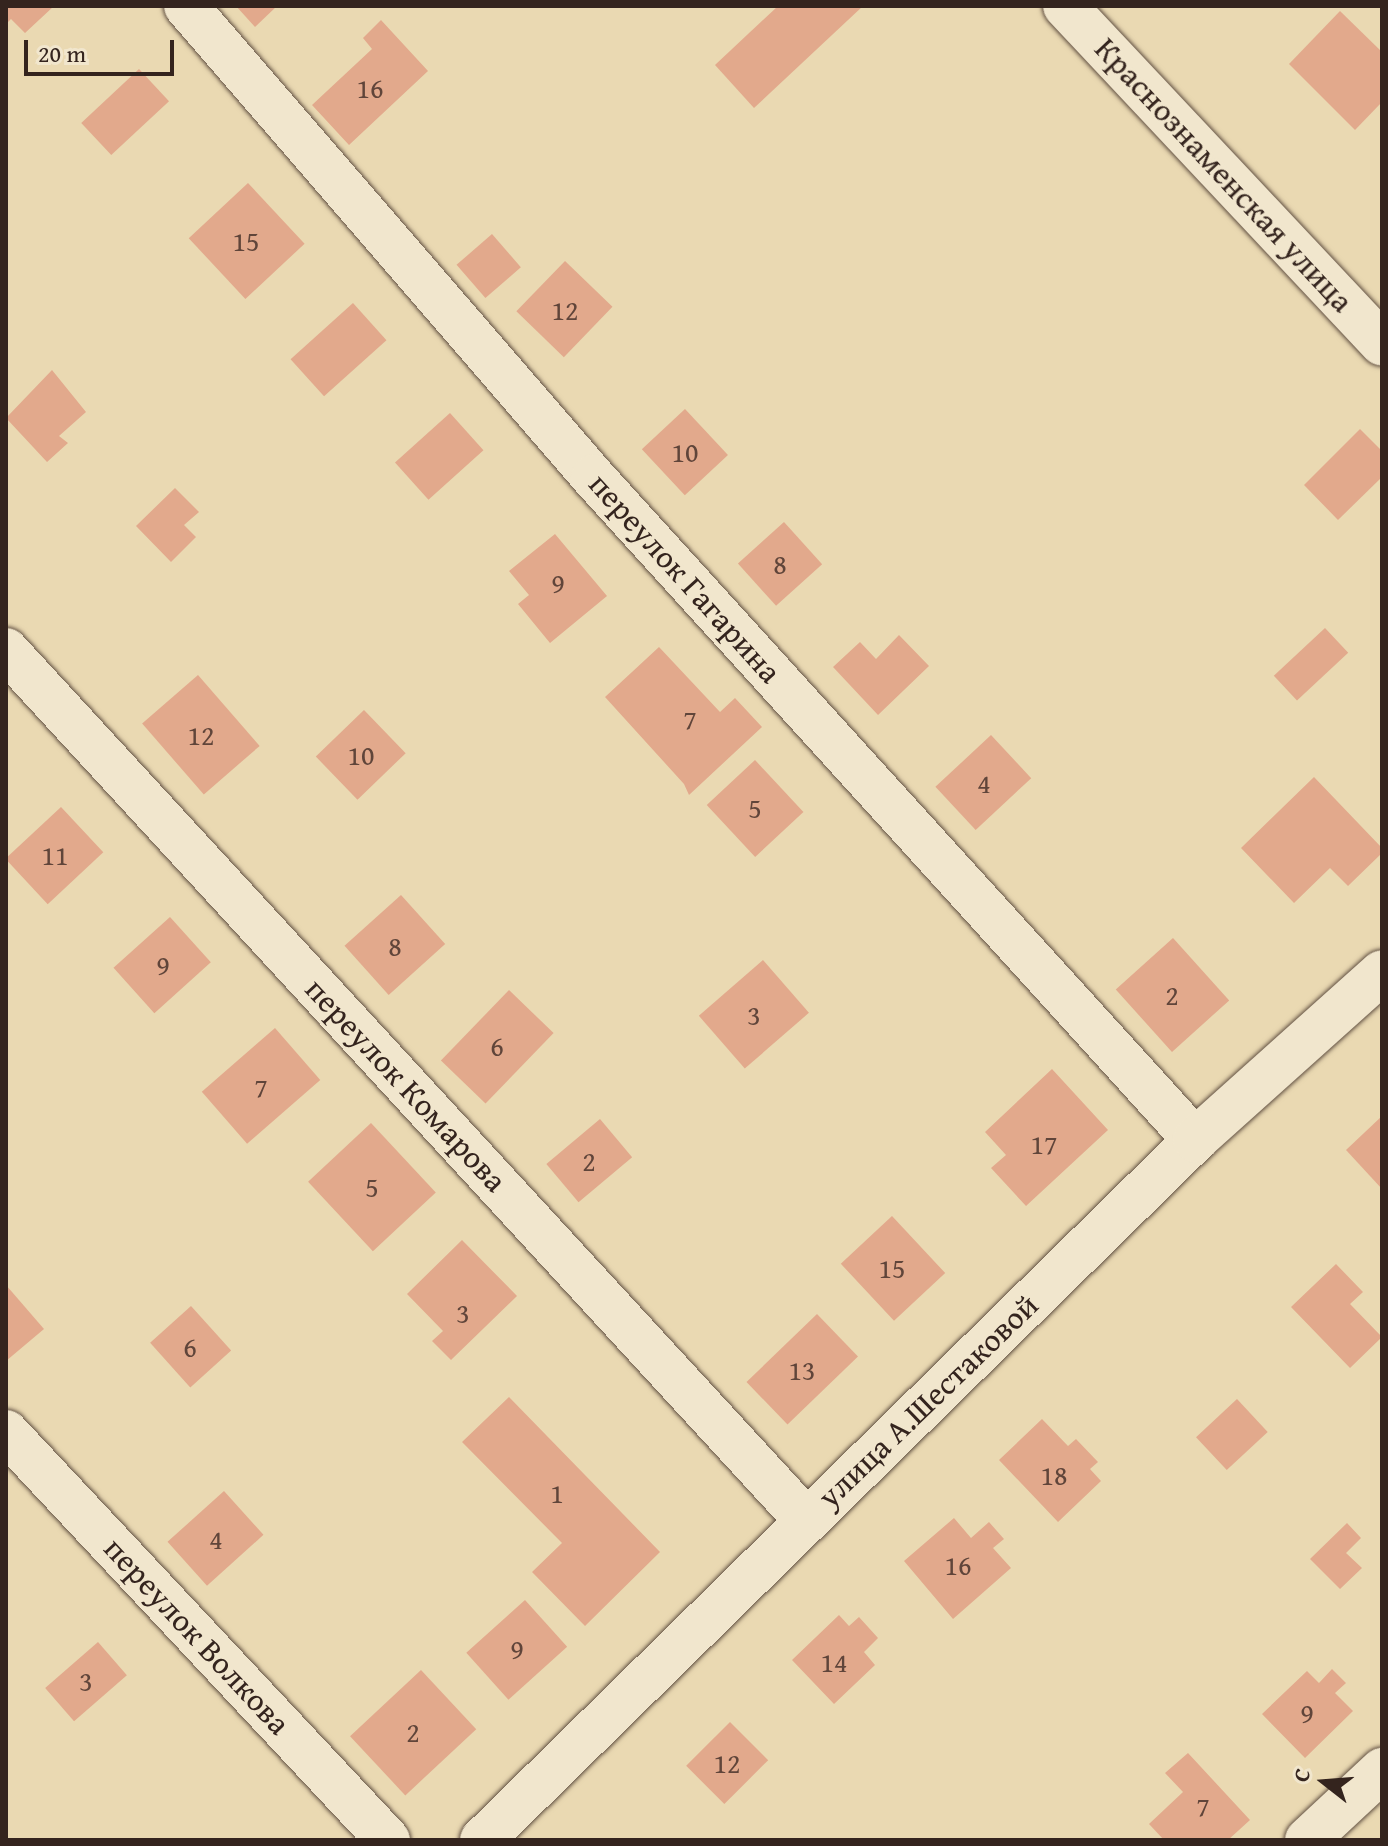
<!DOCTYPE html>
<meta charset="utf-8">
<style>
body{margin:0}
#map{position:relative;width:1388px;height:1846px;overflow:hidden;background:#ead9b2;font-family:"Gentium Book Plus",serif}
div>[style]{position:absolute}
.building>*{inset:0;background:#e2a98c;transform-origin:0 0}
.roads{filter:drop-shadow(0 0 2px #625143) drop-shadow(0 0 2px #625143)}
.minor>*{height:44px;margin:-22px;padding:0 22px;transform-origin:22px;border-radius:22px;background:#f1e6cd}
span{translate:-50% -50%;white-space:nowrap;text-align:center;line-height:1.15;-webkit-text-stroke:6px #f1e6cd;paint-order:stroke}
.number-label{font-size:28px;color:#60453a}
.number-label span{-webkit-text-stroke-width:0}
.street-label{font-size:32px;color:#34241e}
.frame{position:absolute;inset:0;border:8px solid #34241e;pointer-events:none}
.north{position:absolute;left:1284px;top:1742px;width:80px;height:80px;-webkit-text-stroke:6px #f1e6cd;paint-order:stroke;rotate:287deg;font-size:22px;font-weight:700;line-height:32px;text-align:center;color:#34241e}
.north::after{content:'';display:block;margin:auto;width:28px;height:36px;background:#34241e;clip-path:polygon(50% 0,100% 100%,50% 72%,0 100%)}
.scale{position:absolute;left:24px;top:40px;width:150px;height:36px;box-sizing:border-box;border:4px solid #34241e;border-top:0;padding-left:10px;font-size:24px;line-height:28px;white-space:nowrap;color:#34241e;-webkit-text-stroke:6px #f1e6cd;paint-order:stroke}
</style>
<div id="map">
<div class="building">
<div style="clip-path:polygon(6px 6px,54px 6px,25px 33px,11px 19px,6px 24px)"></div>
<div style="clip-path:polygon(236px 6px,277px 6px,255px 27px)"></div>
<div style="clip-path:polygon(778px 6px,863px 6px,754px 108px,715px 65px)"></div>
<div style="clip-path:polygon(1340px 11px,1382px 52px,1382px 102px,1355px 130px,1289px 64px)"></div>
<div style="clip-path:polygon(381px 20px,428px 71px,349px 145px,312px 105px,372px 49px,363px 38px)"></div>
<div style="left:139px;top:69px;width:44px;height:79px;rotate:47deg"></div>
<div style="left:248px;top:183px;width:83px;height:81px;rotate:47deg"></div>
<div style="left:492px;top:234px;width:44px;height:47px;rotate:49deg"></div>
<div style="left:565px;top:261px;width:66px;height:70px;rotate:44deg"></div>
<div style="left:353px;top:303px;width:50px;height:84px;rotate:48deg"></div>
<div style="clip-path:polygon(52px 370px,86px 412px,59px 436px,68px 443px,47px 462px,6px 418px)"></div>
<div style="left:685px;top:409px;width:63px;height:59px;rotate:47deg"></div>
<div style="left:450px;top:413px;width:50px;height:74px;rotate:48deg"></div>
<div style="clip-path:polygon(1360px 429px,1382px 451px,1382px 477px,1338px 520px,1304px 485px)"></div>
<div style="clip-path:polygon(175px 488px,199px 512px,184px 525px,196px 537px,171px 562px,136px 526px)"></div>
<div style="left:784px;top:522px;width:57px;height:62px;rotate:48deg"></div>
<div style="clip-path:polygon(555px 534px,607px 596px,550px 643px,518px 604px,529px 595px,509px 571px)"></div>
<div style="left:1325px;top:628px;width:34px;height:70px;rotate:47deg"></div>
<div style="clip-path:polygon(899px 635px,929px 666px,878px 715px,833px 667px,860px 642px,876px 659px)"></div>
<div style="clip-path:polygon(659px 647px,720px 712px,735px 698px,762px 727px,689px 795px,684px 784px,605px 697px)"></div>
<div style="left:198px;top:675px;width:94px;height:74px;rotate:49deg"></div>
<div style="left:364px;top:710px;width:60px;height:67px;rotate:46deg"></div>
<div style="left:991px;top:735px;width:59px;height:76px;rotate:47deg"></div>
<div style="left:755px;top:760px;width:71px;height:66px;rotate:47deg"></div>
<div style="clip-path:polygon(1314px 777px,1382px 848px,1382px 853px,1348px 886px,1330px 868px,1294px 903px,1241px 848px)"></div>
<div style="left:61px;top:807px;width:62px;height:76px;rotate:47deg"></div>
<div style="left:401px;top:895px;width:66px;height:76px;rotate:48deg"></div>
<div style="left:170px;top:917px;width:61px;height:76px;rotate:48deg"></div>
<div style="left:1173px;top:938px;width:84px;height:77px;rotate:48deg"></div>
<div style="left:763px;top:960px;width:70px;height:85px;rotate:49deg"></div>
<div style="left:509px;top:990px;width:62px;height:98px;rotate:44deg"></div>
<div style="left:275px;top:1028px;width:69px;height:97px;rotate:49deg"></div>
<div style="clip-path:polygon(1052px 1069px,1108px 1130px,1026px 1206px,991px 1168px,1006px 1155px,985px 1132px)"></div>
<div style="clip-path:polygon(1382px 1116px,1382px 1189px,1346px 1150px)"></div>
<div style="left:600px;top:1119px;width:50px;height:70px;rotate:50deg"></div>
<div style="left:371px;top:1123px;width:95px;height:86px;rotate:47deg"></div>
<div style="left:892px;top:1216px;width:78px;height:70px;rotate:47deg"></div>
<div style="clip-path:polygon(462px 1240px,517px 1296px,451px 1360px,432px 1341px,443px 1331px,407px 1294px)"></div>
<div style="clip-path:polygon(1336px 1264px,1363px 1292px,1350px 1304px,1382px 1337px,1350px 1368px,1291px 1307px)"></div>
<div style="clip-path:polygon(6px 1285px,44px 1329px,6px 1361px)"></div>
<div style="left:191px;top:1306px;width:60px;height:55px;rotate:48deg"></div>
<div style="left:817px;top:1314px;width:59px;height:98px;rotate:46deg"></div>
<div style="clip-path:polygon(509px 1397px,660px 1552px,585px 1626px,532px 1572px,562px 1543px,462px 1442px)"></div>
<div style="left:1237px;top:1399px;width:45px;height:56px;rotate:47deg"></div>
<div style="clip-path:polygon(1042px 1419px,1068px 1446px,1076px 1439px,1098px 1462px,1090px 1469px,1101px 1481px,1058px 1522px,999px 1460px)"></div>
<div style="left:224px;top:1491px;width:59px;height:76px;rotate:48deg"></div>
<div style="clip-path:polygon(954px 1518px,971px 1538px,989px 1522px,1004px 1539px,993px 1548px,1011px 1568px,953px 1619px,904px 1561px)"></div>
<div style="clip-path:polygon(1347px 1523px,1361px 1538px,1346px 1553px,1362px 1568px,1340px 1589px,1310px 1559px)"></div>
<div style="left:525px;top:1600px;width:63px;height:79px;rotate:48deg"></div>
<div style="clip-path:polygon(839px 1615px,849px 1626px,859px 1617px,878px 1638px,864px 1652px,875px 1665px,834px 1704px,792px 1660px)"></div>
<div style="left:98px;top:1642px;width:44px;height:70px;rotate:49deg"></div>
<div style="clip-path:polygon(1332px 1669px,1346px 1683px,1335px 1693px,1353px 1711px,1305px 1758px,1262px 1714px,1307px 1671px,1319px 1683px)"></div>
<div style="left:421px;top:1670px;width:81px;height:97px;rotate:47deg"></div>
<div style="left:730px;top:1722px;width:54px;height:62px;rotate:45deg"></div>
<div style="clip-path:polygon(1188px 1753px,1250px 1820px,1228px 1840px,1164px 1840px,1149px 1824px,1183px 1792px,1165px 1773px)"></div>
</div>
<div class="roads">
<div class="minor">
<div style="left:186px;top:6px;width:622px;rotate:49.17deg"></div>
<div style="left:593px;top:477px;width:896px;rotate:47.76deg"></div>
<div style="left:1065px;top:6px;width:463px;rotate:46.8deg"></div>
<div style="left:6px;top:650px;width:1182px;rotate:47.4deg"></div>
<div style="left:6px;top:1432px;width:559px;rotate:46.89deg"></div>
<div style="left:482px;top:1840px;width:999px;rotate:-44.47deg"></div>
<div style="left:1195px;top:1140px;width:251px;rotate:-41.9deg"></div>
<div style="left:1307px;top:1840px;width:103px;rotate:-43deg"></div>
</div>
</div>
<div class="number-label">
<span style="left:370px;top:88px">16</span>
<span style="left:246px;top:241px">15</span>
<span style="left:565px;top:310px">12</span>
<span style="left:685px;top:452px">10</span>
<span style="left:780px;top:564px">8</span>
<span style="left:558px;top:583px">9</span>
<span style="left:690px;top:719px">7</span>
<span style="left:201px;top:735px">12</span>
<span style="left:361px;top:755px">10</span>
<span style="left:984px;top:783px">4</span>
<span style="left:755px;top:808px">5</span>
<span style="left:55px;top:855px">11</span>
<span style="left:395px;top:946px">8</span>
<span style="left:163px;top:965px">9</span>
<span style="left:1172px;top:995px">2</span>
<span style="left:754px;top:1015px">3</span>
<span style="left:497px;top:1046px">6</span>
<span style="left:261px;top:1087px">7</span>
<span style="left:1044px;top:1144px">17</span>
<span style="left:589px;top:1161px">2</span>
<span style="left:372px;top:1187px">5</span>
<span style="left:892px;top:1268px">15</span>
<span style="left:463px;top:1313px">3</span>
<span style="left:190px;top:1347px">6</span>
<span style="left:802px;top:1370px">13</span>
<span style="left:1054px;top:1475px">18</span>
<span style="left:557px;top:1493px">1</span>
<span style="left:216px;top:1539px">4</span>
<span style="left:958px;top:1565px">16</span>
<span style="left:517px;top:1649px">9</span>
<span style="left:834px;top:1662px">14</span>
<span style="left:86px;top:1681px">3</span>
<span style="left:1307px;top:1713px">9</span>
<span style="left:413px;top:1732px">2</span>
<span style="left:727px;top:1763px">12</span>
<span style="left:1203px;top:1806px">7</span>
</div>
<div class="street-label">
<span style="left:1224px;top:175px;rotate:47deg">Краснознаменская улица</span>
<span style="left:685px;top:578px;rotate:48deg">переулок Гагарина</span>
<span style="left:406px;top:1085px;rotate:47deg">переулок Комарова</span>
<span style="left:928px;top:1401px;rotate:-44deg">улица А.Шестаковой</span>
<span style="left:197px;top:1636px;rotate:47deg">переулок Волкова</span>
</div>
<div class="frame"></div>
<div class="north">С</div>
<div class="scale">20 m</div>
</div>
